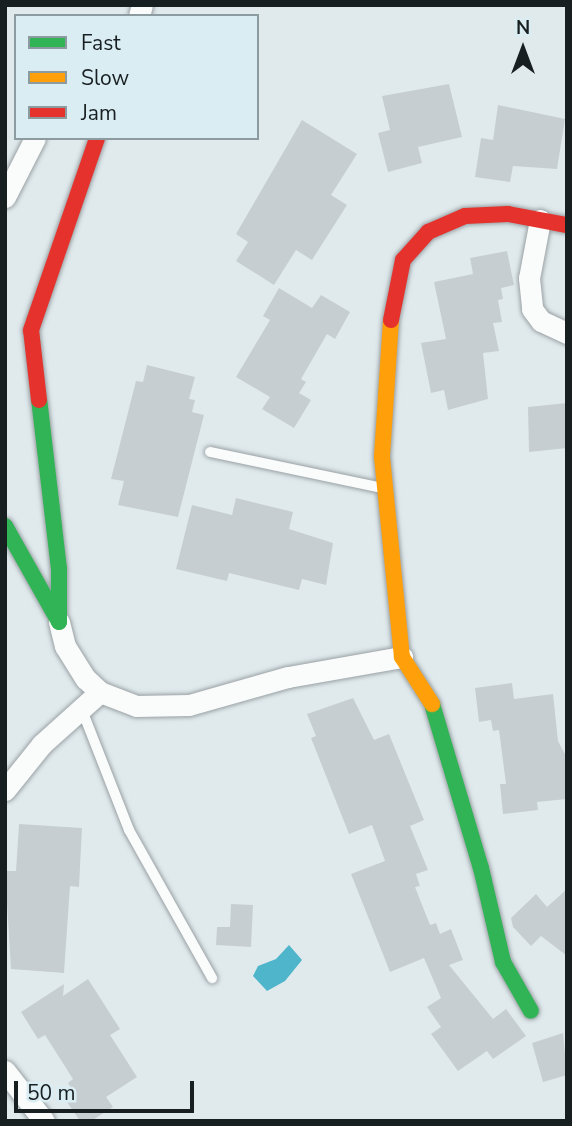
<!DOCTYPE html>
<style>
body{margin:0}
#map{position:relative;width:572px;height:1126px;overflow:hidden;background:#e0eaed;font-family:"Nunito Sans",sans-serif}
div>[style]{position:absolute}
.water>*{inset:0;background:#4fb5cb}
.building>*{inset:0;background:#c7ced1}
.roads{filter:drop-shadow(0 0 2px #9aa1a4) drop-shadow(0 0 2px #9aa1a4)}
.lane>*{height:10px;margin:-5px;padding:0 5px;transform-origin:5px;border-radius:5px;background:#fafcfc}
.street>*{height:21px;margin:-10.5px;padding:0 10.5px;transform-origin:10.5px;border-radius:10.5px;background:#fafcfc}
.fast>*{height:16px;margin:-8px;padding:0 8px;transform-origin:8px;border-radius:8px;background:#30b455}
.slow>*{height:16px;margin:-8px;padding:0 8px;transform-origin:8px;border-radius:8px;background:#ff9f0a}
.jam>*{height:16px;margin:-8px;padding:0 8px;transform-origin:8px;border-radius:8px;background:#e5322d}
span{translate:-50% -50%;white-space:nowrap;text-align:center;line-height:1.15;-webkit-text-stroke:7px #daedf3;paint-order:stroke}
.frame{position:absolute;inset:0;border:7px solid #181f21;pointer-events:none}
.legend{position:absolute;left:14px;top:14px;width:245px;height:126px;box-sizing:border-box;background:#daedf3;border:2px solid #8c9b9f;margin:0;padding:9px 12px;list-style:none;font-size:21px;color:#181f21}
.legend li{display:flex;align-items:center;gap:14px;height:35px}
.legend b{width:35px;border:2px solid #8c9b9f}
.north{position:absolute;left:488px;top:14px;width:70px;height:70px;-webkit-text-stroke:5px #daedf3;paint-order:stroke;rotate:0deg;font-size:19px;font-weight:700;line-height:28px;text-align:center;color:#181f21}
.north::after{content:'';display:block;margin:auto;width:24px;height:32px;background:#181f21;clip-path:polygon(50% 0,100% 100%,50% 72%,0 100%)}
.scale{position:absolute;left:14px;top:1081px;width:180px;height:32px;box-sizing:border-box;border:4px solid #181f21;border-top:0;padding-left:9px;font-size:21px;line-height:24px;white-space:nowrap;color:#181f21;-webkit-text-stroke:5px #daedf3;paint-order:stroke}
</style>
<div id="map">
<div class="water">
<div style="clip-path:polygon(289px 945px,302px 960px,285px 981px,267px 991px,253px 976px,258px 966px,276px 959px)"></div>
</div>
<div class="building">
<div style="clip-path:polygon(449px 84px,462px 137px,418px 147px,422px 163px,388px 172px,378px 133px,390px 130px,382px 96px)"></div>
<div style="clip-path:polygon(498px 105px,565px 119px,557px 169px,513px 166px,510px 182px,475px 177px,481px 138px,493px 140px)"></div>
<div style="clip-path:polygon(302px 120px,357px 154px,331px 195px,347px 205px,312px 260px,296px 250px,274px 285px,236px 261px,248px 242px,236px 234px)"></div>
<div style="clip-path:polygon(507px 251px,514px 285px,501px 288px,503px 299px,498px 300px,502px 322px,493px 323px,499px 351px,483px 353px,488px 399px,448px 410px,444px 390px,431px 393px,421px 343px,446px 339px,434px 282px,473px 274px,470px 258px)"></div>
<div style="clip-path:polygon(279px 288px,312px 308px,321px 295px,350px 312px,335px 339px,327px 334px,301px 379px,306px 382px,299px 393px,311px 400px,294px 428px,262px 409px,270px 397px,236px 377px,270px 320px,263px 316px)"></div>
<div style="clip-path:polygon(147px 365px,195px 377px,189px 399px,195px 400px,192px 412px,204px 415px,178px 517px,118px 505px,124px 481px,111px 479px,136px 381px,143px 382px)"></div>
<div style="clip-path:polygon(567px 403px,567px 448px,529px 452px,528px 407px)"></div>
<div style="clip-path:polygon(236px 498px,293px 512px,289px 529px,333px 543px,326px 585px,302px 579px,299px 590px,229px 573px,227px 581px,176px 569px,192px 505px,232px 515px)"></div>
<div style="clip-path:polygon(512px 683px,514px 699px,553px 694px,558px 741px,567px 758px,567px 799px,537px 802px,538px 810px,503px 814px,500px 784px,506px 784px,499px 730px,493px 731px,491px 720px,479px 722px,475px 688px)"></div>
<div style="clip-path:polygon(353px 698px,374px 740px,389px 734px,424px 820px,410px 826px,428px 870px,416px 874px,420px 886px,415px 887px,430px 925px,436px 923px,440px 934px,451px 929px,463px 960px,449px 965px,493px 1019px,506px 1009px,526px 1036px,493px 1059px,487px 1051px,458px 1071px,431px 1034px,441px 1027px,427px 1007px,441px 998px,424px 958px,390px 972px,351px 874px,385px 861px,372px 825px,349px 834px,311px 738px,316px 736px,307px 714px)"></div>
<div style="clip-path:polygon(19px 824px,82px 828px,79px 887px,70px 886px,64px 973px,11px 969px,5px 871px,16px 871px)"></div>
<div style="clip-path:polygon(567px 889px,567px 956px,541px 936px,531px 946px,513px 927px,511px 918px,536px 894px,547px 907px)"></div>
<div style="clip-path:polygon(231px 904px,253px 905px,251px 947px,216px 945px,217px 927px,230px 927px)"></div>
<div style="clip-path:polygon(88px 979px,120px 1029px,110px 1035px,137px 1077px,106px 1097px,113px 1107px,91px 1121px,80px 1121px,65px 1099px,74px 1093px,68px 1083px,73px 1079px,45px 1035px,38px 1039px,21px 1012px,64px 984px,63px 996px)"></div>
<div style="clip-path:polygon(563px 1033px,567px 1075px,543px 1082px,532px 1043px)"></div>
</div>
<div class="roads">
<div class="lane">
<div style="left:210px;top:452px;width:176px;rotate:11.8deg"></div>
<div style="left:82px;top:710px;width:129px;rotate:68.6deg"></div>
<div style="left:129px;top:830px;width:170px;rotate:60.7deg"></div>
</div>
<div class="street">
<div style="left:139px;top:16px;width:11px;rotate:-75deg"></div>
<div style="left:5px;top:197px;width:66px;rotate:-63deg"></div>
<div style="left:540px;top:220px;width:59px;rotate:100.7deg"></div>
<div style="left:529px;top:278px;width:31px;rotate:84deg"></div>
<div style="left:532px;top:309px;width:15px;rotate:53deg"></div>
<div style="left:541px;top:321px;width:29px;rotate:25deg"></div>
<div style="left:59px;top:622px;width:25px;rotate:76deg"></div>
<div style="left:65px;top:646px;width:39px;rotate:58deg"></div>
<div style="left:86px;top:679px;width:19px;rotate:43deg"></div>
<div style="left:100px;top:692px;width:39px;rotate:21deg"></div>
<div style="left:136px;top:706px;width:53px;rotate:-1.1deg"></div>
<div style="left:189px;top:705px;width:103px;rotate:-15.8deg"></div>
<div style="left:288px;top:677px;width:116px;rotate:-10deg"></div>
<div style="left:5px;top:790px;width:59px;rotate:-51.2deg"></div>
<div style="left:42px;top:744px;width:78px;rotate:-41.9deg"></div>
<div style="left:5px;top:1071px;width:63px;rotate:52deg"></div>
</div>
<div class="fast">
<div style="left:5px;top:526px;width:110px;rotate:60.6deg"></div>
<div style="left:59px;top:622px;width:53px;rotate:-90deg"></div>
<div style="left:59px;top:569px;width:170px;rotate:-96.7deg"></div>
<div style="left:432px;top:704px;width:171px;rotate:73.4deg"></div>
<div style="left:481px;top:868px;width:97px;rotate:76.8deg"></div>
<div style="left:503px;top:962px;width:56px;rotate:60.3deg"></div>
</div>
<div class="slow">
<div style="left:391px;top:320px;width:137px;rotate:93.8deg"></div>
<div style="left:382px;top:457px;width:201px;rotate:84.3deg"></div>
<div style="left:402px;top:657px;width:56px;rotate:57.4deg"></div>
</div>
<div class="jam">
<div style="left:391px;top:320px;width:61px;rotate:-78.7deg"></div>
<div style="left:403px;top:260px;width:38px;rotate:-48deg"></div>
<div style="left:428px;top:232px;width:40px;rotate:-23.4deg"></div>
<div style="left:465px;top:216px;width:43px;rotate:-2.7deg"></div>
<div style="left:508px;top:214px;width:60px;rotate:10.6deg"></div>
<div style="left:39px;top:400px;width:70px;rotate:-96.5deg"></div>
<div style="left:31px;top:330px;width:203px;rotate:-71deg"></div>
</div>
</div>
<div class="frame"></div>
<ul class="legend">
<li><b style="height:9px;background:#30b455"></b>Fast</li>
<li><b style="height:9px;background:#ff9f0a"></b>Slow</li>
<li><b style="height:9px;background:#e5322d"></b>Jam</li>
</ul>
<div class="north">N</div>
<div class="scale">50 m</div>
</div>
